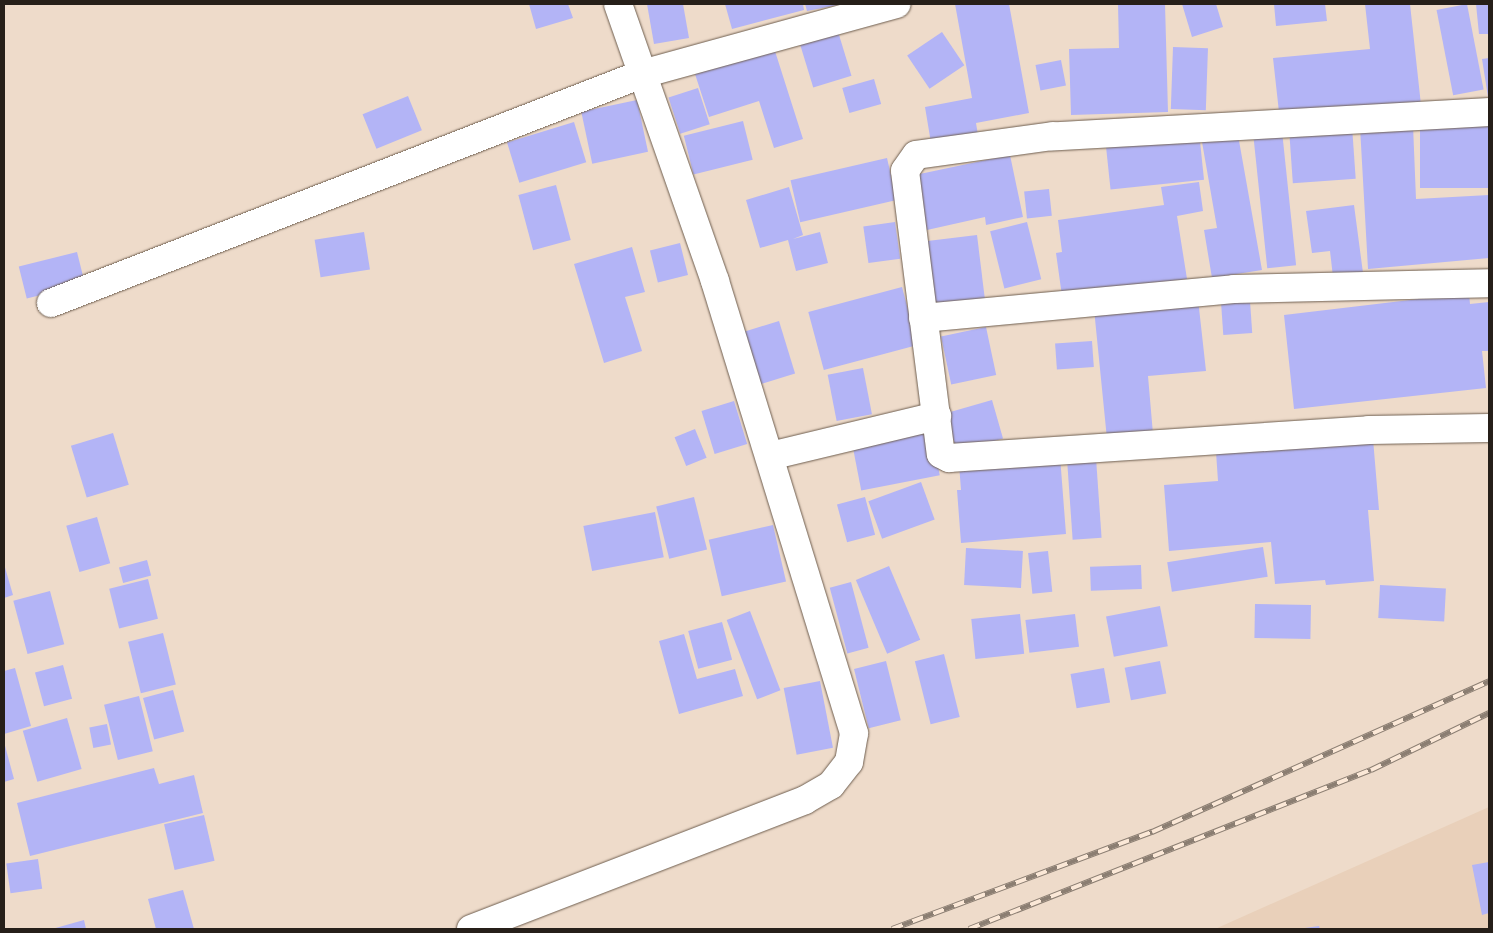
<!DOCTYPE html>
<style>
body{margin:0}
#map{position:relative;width:1493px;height:933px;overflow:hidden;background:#eedbca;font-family:"Public Sans",sans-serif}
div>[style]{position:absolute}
.built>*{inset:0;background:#e9d0ba}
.building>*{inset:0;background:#b3b4f6;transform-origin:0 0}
.roads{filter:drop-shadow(0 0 1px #6e5e4f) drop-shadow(0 0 1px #6e5e4f)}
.minor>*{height:28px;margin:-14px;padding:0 14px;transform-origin:14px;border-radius:14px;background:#fff}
.rail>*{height:5.5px;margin-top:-2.75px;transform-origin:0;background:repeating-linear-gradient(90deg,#fbe8d7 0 11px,#8b7e72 0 22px);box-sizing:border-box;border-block:1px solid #8b7e72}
span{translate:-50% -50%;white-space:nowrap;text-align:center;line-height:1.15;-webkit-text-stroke:5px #fbe8d7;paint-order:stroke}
.frame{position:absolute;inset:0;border:5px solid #261f19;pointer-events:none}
</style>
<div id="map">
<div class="built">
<div style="clip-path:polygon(1489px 807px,1489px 929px,1215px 929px)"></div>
</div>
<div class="building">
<div style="clip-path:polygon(529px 4px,568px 4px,573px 18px,536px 29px)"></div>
<div style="clip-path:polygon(647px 4px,683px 4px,689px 38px,654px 44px)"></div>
<div style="clip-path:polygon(725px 4px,803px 4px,804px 10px,732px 29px)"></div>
<div style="clip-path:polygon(805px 4px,838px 4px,838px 5px,807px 11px)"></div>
<div style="clip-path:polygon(955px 4px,1009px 4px,1029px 113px,976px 123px,978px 135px,931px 143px,925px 107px,972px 98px)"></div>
<div style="clip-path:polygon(1118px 4px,1165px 4px,1168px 112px,1071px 115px,1069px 49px,1119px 48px)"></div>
<div style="clip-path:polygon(1182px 4px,1216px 4px,1223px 27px,1192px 37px)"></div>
<div style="clip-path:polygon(1274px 4px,1325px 4px,1327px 21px,1276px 26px)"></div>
<div style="clip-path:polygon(1365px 4px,1410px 4px,1421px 105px,1280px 121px,1273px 58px,1370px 49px)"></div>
<div style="left:1467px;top:4px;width:87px;height:31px;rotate:79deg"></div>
<div style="clip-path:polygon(1476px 4px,1489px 4px,1489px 34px,1479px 34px)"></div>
<div style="left:836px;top:25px;width:53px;height:40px;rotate:73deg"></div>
<div style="left:942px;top:32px;width:40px;height:42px;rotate:56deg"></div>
<div style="left:1173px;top:47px;width:35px;height:62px;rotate:2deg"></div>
<div style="clip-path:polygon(774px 48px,803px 139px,774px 148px,759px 101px,709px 117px,695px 74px)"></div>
<div style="clip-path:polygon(1489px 58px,1489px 97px,1488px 97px,1482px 59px)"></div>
<div style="left:1061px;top:60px;width:26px;height:26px;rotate:79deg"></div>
<div style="left:874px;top:79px;width:26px;height:33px;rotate:74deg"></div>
<div style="left:698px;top:88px;width:38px;height:31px;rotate:72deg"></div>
<div style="left:408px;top:96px;width:37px;height:49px;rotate:68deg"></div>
<div style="left:637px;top:100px;width:53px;height:57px;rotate:78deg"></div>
<div style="left:743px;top:121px;width:40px;height:61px;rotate:76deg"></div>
<div style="left:574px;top:122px;width:42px;height:70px;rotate:73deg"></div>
<div style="clip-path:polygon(1413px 125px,1416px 199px,1489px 195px,1489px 258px,1368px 269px,1360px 127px)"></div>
<div style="left:1489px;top:125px;width:63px;height:69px;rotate:90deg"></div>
<div style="left:1352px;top:126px;width:53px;height:63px;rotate:86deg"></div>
<div style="left:1282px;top:131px;width:135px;height:29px;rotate:84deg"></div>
<div style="left:1199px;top:132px;width:48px;height:94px;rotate:84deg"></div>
<div style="clip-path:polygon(1238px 135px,1262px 270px,1212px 278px,1204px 230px,1217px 228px,1202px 142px)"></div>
<div style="clip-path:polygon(1010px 155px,1023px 217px,986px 225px,985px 217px,927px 230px,915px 175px)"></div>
<div style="left:887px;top:158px;width:43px;height:99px;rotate:77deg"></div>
<div style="clip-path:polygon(1199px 182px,1203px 211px,1177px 216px,1187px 279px,1062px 296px,1056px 253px,1062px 252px,1058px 220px,1164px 205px,1161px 187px)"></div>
<div style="left:556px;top:185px;width:57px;height:39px;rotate:75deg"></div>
<div style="clip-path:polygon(789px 187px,803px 235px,793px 239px,820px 232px,828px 263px,796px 271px,788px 240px,760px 248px,746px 200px)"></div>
<div style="left:1049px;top:189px;width:27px;height:25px;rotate:84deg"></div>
<div style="clip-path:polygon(1354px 205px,1363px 273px,1333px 277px,1330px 251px,1312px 253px,1306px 211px)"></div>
<div style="left:895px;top:222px;width:37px;height:32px;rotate:82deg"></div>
<div style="left:1027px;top:222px;width:59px;height:38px;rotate:76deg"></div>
<div style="left:364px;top:232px;width:38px;height:50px;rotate:81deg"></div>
<div style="left:977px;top:235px;width:67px;height:54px;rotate:83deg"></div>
<div style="left:680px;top:243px;width:33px;height:31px;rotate:76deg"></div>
<div style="clip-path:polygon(632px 247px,645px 292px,625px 297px,642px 351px,604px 363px,574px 264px)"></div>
<div style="left:77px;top:252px;width:33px;height:60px;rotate:76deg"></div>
<div style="left:902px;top:287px;width:60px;height:97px;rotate:75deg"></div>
<div style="clip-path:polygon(1469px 293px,1470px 304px,1489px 302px,1489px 351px,1482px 351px,1486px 388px,1294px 409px,1284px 315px)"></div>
<div style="clip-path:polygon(1198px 299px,1206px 371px,1148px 376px,1153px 434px,1107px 439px,1094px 309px)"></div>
<div style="left:1250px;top:301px;width:32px;height:29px;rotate:86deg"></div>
<div style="left:779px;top:321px;width:55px;height:39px;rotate:73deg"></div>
<div style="left:986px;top:327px;width:49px;height:46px;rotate:78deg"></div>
<div style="left:1092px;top:341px;width:26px;height:37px;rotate:86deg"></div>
<div style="left:863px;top:368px;width:47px;height:36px;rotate:79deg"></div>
<div style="left:992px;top:400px;width:40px;height:48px;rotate:74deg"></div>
<div style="left:734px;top:401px;width:45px;height:34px;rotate:73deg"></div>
<div style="left:695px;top:429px;width:31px;height:22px;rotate:68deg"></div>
<div style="left:931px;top:430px;width:46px;height:80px;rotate:79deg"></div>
<div style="left:113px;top:433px;width:54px;height:44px;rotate:73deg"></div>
<div style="clip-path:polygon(1373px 439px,1379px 510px,1368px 510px,1374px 581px,1326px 585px,1325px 580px,1275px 584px,1271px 542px,1169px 551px,1164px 485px,1218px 481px,1216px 452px)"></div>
<div style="clip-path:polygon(1060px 456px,1066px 534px,961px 543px,957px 490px,961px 490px,959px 464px)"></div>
<div style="left:1096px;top:458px;width:80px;height:29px;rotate:86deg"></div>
<div style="left:921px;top:482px;width:40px;height:56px;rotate:70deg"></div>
<div style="left:694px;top:497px;width:54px;height:39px;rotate:76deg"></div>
<div style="left:865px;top:497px;width:39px;height:29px;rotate:75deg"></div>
<div style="left:655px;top:512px;width:46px;height:73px;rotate:79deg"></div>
<div style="left:97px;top:517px;width:48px;height:32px;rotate:74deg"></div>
<div style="left:773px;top:525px;width:58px;height:66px;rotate:77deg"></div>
<div style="left:1263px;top:547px;width:30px;height:97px;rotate:81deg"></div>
<div style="left:966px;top:548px;width:57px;height:37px;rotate:3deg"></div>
<div style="left:1048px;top:551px;width:41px;height:20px;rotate:84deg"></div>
<div style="left:147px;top:560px;width:16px;height:29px;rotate:75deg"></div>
<div style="clip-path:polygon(4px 564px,13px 595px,4px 598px)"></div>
<div style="left:1141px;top:565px;width:24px;height:51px;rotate:88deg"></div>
<div style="left:889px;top:566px;width:80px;height:36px;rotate:67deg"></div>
<div style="left:148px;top:579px;width:41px;height:40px;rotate:76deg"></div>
<div style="left:851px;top:582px;width:68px;height:22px;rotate:75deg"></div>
<div style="left:1380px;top:585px;width:66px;height:33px;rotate:3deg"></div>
<div style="left:50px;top:591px;width:55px;height:38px;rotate:75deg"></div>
<div style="left:1255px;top:604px;width:56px;height:34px;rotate:1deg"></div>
<div style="left:1160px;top:606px;width:41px;height:55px;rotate:79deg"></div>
<div style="left:750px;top:611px;width:85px;height:25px;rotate:69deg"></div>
<div style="left:1020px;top:614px;width:40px;height:49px;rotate:84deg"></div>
<div style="left:1075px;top:614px;width:33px;height:50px;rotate:83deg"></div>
<div style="left:722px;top:622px;width:39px;height:35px;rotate:75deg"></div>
<div style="left:163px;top:633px;width:53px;height:36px;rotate:76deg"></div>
<div style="clip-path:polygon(684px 634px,697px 679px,735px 669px,743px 696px,679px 714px,659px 641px)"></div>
<div style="left:944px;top:654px;width:65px;height:30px;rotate:76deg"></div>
<div style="left:886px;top:661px;width:61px;height:33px;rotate:76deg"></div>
<div style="left:1160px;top:661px;width:33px;height:36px;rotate:79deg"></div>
<div style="left:63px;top:665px;width:35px;height:29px;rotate:75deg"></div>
<div style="clip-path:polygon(15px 668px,31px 726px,4px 734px,4px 671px)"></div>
<div style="left:1104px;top:668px;width:35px;height:34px;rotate:80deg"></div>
<div style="left:820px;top:681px;width:68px;height:37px;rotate:79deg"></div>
<div style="left:173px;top:690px;width:43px;height:31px;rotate:75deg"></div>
<div style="left:139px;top:696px;width:57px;height:36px;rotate:76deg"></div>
<div style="left:67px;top:718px;width:53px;height:46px;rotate:74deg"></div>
<div style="left:107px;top:724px;width:21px;height:18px;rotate:79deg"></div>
<div style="clip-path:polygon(4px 742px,14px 779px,4px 782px)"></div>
<div style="clip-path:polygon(154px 768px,159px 784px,194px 775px,203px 813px,30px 856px,17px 803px)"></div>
<div style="left:204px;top:815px;width:47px;height:41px;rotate:77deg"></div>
<div style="left:38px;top:859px;width:30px;height:32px;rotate:82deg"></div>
<div style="clip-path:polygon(1489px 862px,1489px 913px,1482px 915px,1472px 865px)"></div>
<div style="clip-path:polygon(183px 890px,194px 929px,156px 929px,148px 899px)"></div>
<div style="clip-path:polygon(84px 920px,86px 929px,52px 929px)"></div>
<div style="clip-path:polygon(1319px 926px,1320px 929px,1305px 929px,1305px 928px)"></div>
</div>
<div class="roads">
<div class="minor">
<div style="left:1489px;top:112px;width:437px;rotate:176.8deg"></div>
<div style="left:1053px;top:136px;width:138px;rotate:172.1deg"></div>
<div style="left:916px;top:155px;width:19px;rotate:125deg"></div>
<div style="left:905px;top:171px;width:285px;rotate:82.8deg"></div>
<div style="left:941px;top:454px;width:9px;rotate:27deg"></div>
<div style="left:949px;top:458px;width:421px;rotate:-3.8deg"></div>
<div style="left:1369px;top:430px;width:120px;rotate:-1deg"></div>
<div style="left:51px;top:303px;width:634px;rotate:-21.18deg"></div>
<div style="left:642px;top:74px;width:264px;rotate:-15.4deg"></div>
<div style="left:923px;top:318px;width:312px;rotate:-5.3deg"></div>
<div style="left:1234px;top:289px;width:255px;rotate:-1.3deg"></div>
<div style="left:770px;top:456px;width:172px;rotate:-13.5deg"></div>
<div style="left:471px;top:929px;width:358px;rotate:-21.1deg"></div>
<div style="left:805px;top:800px;width:30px;rotate:-30deg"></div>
<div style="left:831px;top:785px;width:29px;rotate:-52deg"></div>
<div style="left:849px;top:762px;width:29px;rotate:-80deg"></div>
<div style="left:854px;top:733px;width:473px;rotate:-107.1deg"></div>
<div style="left:715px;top:281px;width:293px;rotate:-109.3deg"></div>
</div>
</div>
<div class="rail">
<div style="left:892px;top:929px;width:278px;rotate:-20.5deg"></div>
<div style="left:1152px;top:832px;width:369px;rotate:-24.1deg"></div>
<div style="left:969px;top:929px;width:432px;rotate:-21.6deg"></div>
<div style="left:1371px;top:770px;width:131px;rotate:-25.8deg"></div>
</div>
<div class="frame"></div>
</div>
